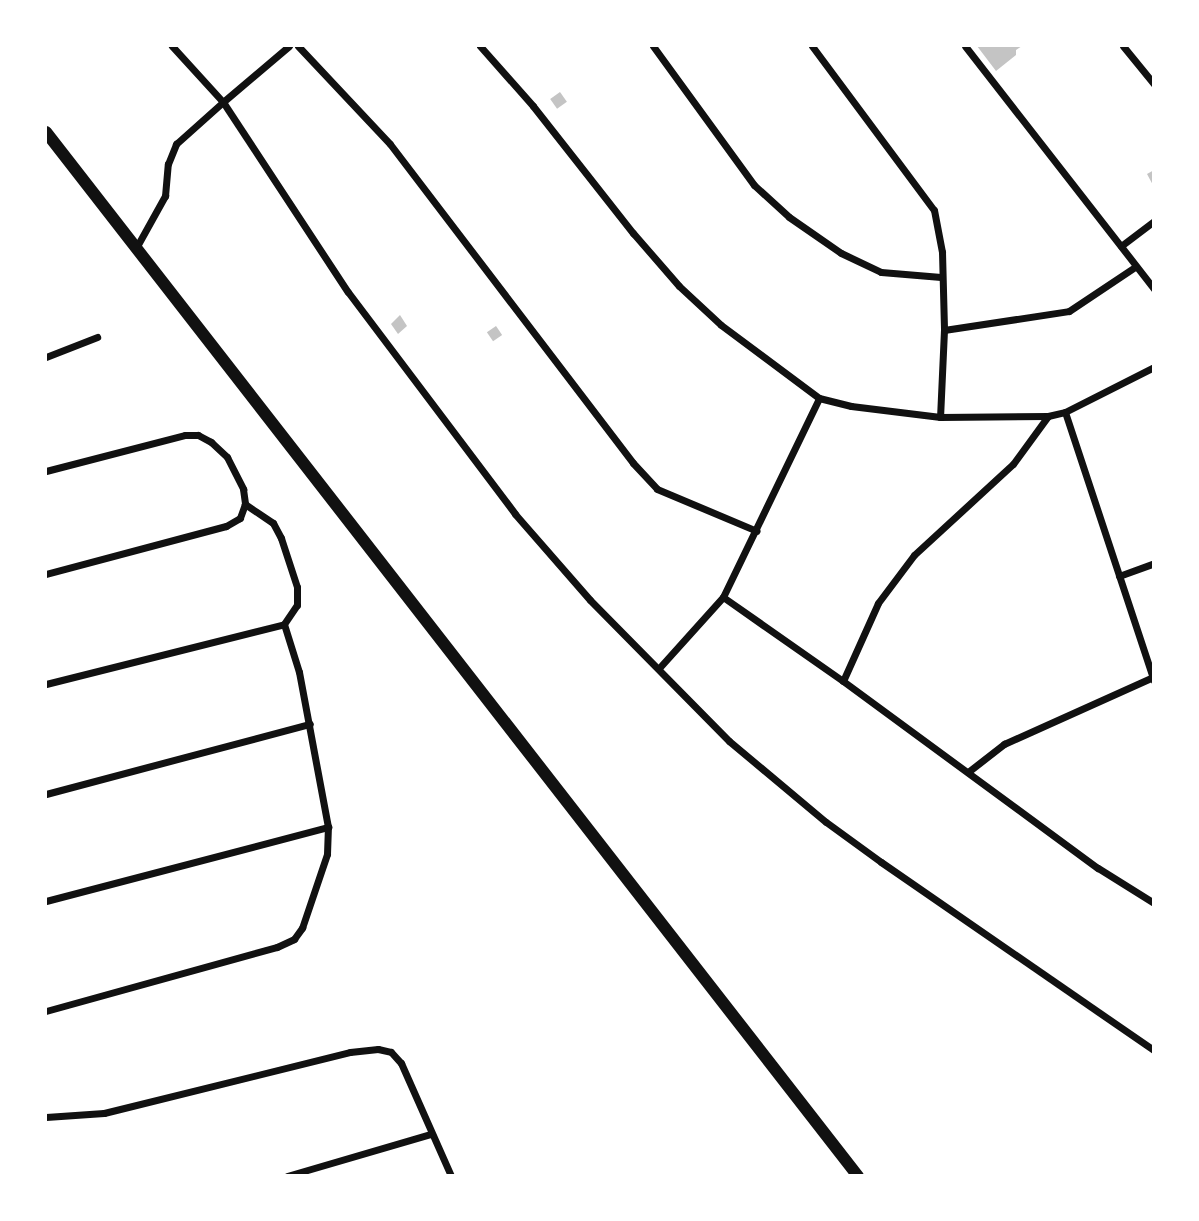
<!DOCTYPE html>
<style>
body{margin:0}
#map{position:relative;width:1199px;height:1221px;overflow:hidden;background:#fff;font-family:Helvetica,sans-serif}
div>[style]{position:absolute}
.building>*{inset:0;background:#c4c4c4;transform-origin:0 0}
.minor>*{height:7px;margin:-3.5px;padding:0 3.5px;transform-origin:3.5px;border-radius:3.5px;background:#111}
.primary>*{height:12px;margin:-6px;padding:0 6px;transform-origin:6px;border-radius:6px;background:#111}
span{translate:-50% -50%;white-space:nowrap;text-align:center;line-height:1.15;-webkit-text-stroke:6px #fff;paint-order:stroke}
.frame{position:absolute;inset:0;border:47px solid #fff;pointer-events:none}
</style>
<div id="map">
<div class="building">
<div style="clip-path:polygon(977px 46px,1022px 46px,1016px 50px,1016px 55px,996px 71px)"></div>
<div style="left:560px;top:92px;width:12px;height:12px;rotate:55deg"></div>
<div style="clip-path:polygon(1154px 170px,1154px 187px,1147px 174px)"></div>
<div style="clip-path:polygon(400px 315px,407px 326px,398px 334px,391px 324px)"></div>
<div style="left:496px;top:326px;width:11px;height:11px;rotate:56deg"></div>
</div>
<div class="minor">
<div style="left:289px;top:46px;width:87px;rotate:139.7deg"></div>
<div style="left:223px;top:102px;width:227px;rotate:56.7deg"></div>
<div style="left:348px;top:292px;width:278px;rotate:53deg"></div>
<div style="left:515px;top:514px;width:114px;rotate:48.9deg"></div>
<div style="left:590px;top:600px;width:198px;rotate:45.4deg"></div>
<div style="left:729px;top:741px;width:126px;rotate:39.9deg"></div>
<div style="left:826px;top:822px;width:68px;rotate:36deg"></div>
<div style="left:881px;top:862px;width:331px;rotate:34.6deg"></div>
<div style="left:298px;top:46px;width:134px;rotate:46.8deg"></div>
<div style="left:390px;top:144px;width:401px;rotate:52.7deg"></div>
<div style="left:633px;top:463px;width:35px;rotate:47deg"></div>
<div style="left:657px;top:489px;width:108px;rotate:22.8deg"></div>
<div style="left:480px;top:46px;width:80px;rotate:48.5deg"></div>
<div style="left:533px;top:106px;width:162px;rotate:51.8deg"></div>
<div style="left:633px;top:233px;width:70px;rotate:49deg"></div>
<div style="left:679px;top:286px;width:57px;rotate:42.9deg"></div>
<div style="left:721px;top:325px;width:122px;rotate:36.7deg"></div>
<div style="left:819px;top:398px;width:33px;rotate:14deg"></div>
<div style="left:851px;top:406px;width:90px;rotate:7deg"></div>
<div style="left:940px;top:417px;width:108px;rotate:-0.5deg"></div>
<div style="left:1048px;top:416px;width:17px;rotate:-13deg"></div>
<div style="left:1065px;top:412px;width:100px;rotate:-26.8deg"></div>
<div style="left:653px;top:46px;width:172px;rotate:54deg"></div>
<div style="left:754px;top:185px;width:47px;rotate:42.4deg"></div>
<div style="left:789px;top:217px;width:63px;rotate:34.7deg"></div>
<div style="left:841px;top:253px;width:44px;rotate:25.4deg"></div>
<div style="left:881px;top:272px;width:60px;rotate:4.8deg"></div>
<div style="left:812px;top:46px;width:204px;rotate:53.4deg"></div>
<div style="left:934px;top:210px;width:43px;rotate:79.2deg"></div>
<div style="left:942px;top:252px;width:78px;rotate:88.5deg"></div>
<div style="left:944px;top:330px;width:87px;rotate:92.6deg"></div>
<div style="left:965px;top:46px;width:308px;rotate:52.1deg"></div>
<div style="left:1123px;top:46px;width:49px;rotate:50.8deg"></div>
<div style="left:1121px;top:246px;width:41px;rotate:-37.1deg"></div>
<div style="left:136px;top:248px;width:60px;rotate:-60.9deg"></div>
<div style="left:165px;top:196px;width:32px;rotate:-85deg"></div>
<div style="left:168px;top:164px;width:22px;rotate:-68deg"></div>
<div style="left:176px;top:144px;width:63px;rotate:-41.8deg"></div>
<div style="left:223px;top:102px;width:76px;rotate:-132.3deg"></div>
<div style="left:944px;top:330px;width:126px;rotate:-8.6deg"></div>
<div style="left:1069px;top:311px;width:79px;rotate:-33.7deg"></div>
<div style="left:46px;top:357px;width:55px;rotate:-21.4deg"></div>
<div style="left:1065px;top:412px;width:283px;rotate:71.7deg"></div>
<div style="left:46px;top:471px;width:144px;rotate:-14.5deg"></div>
<div style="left:185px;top:435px;width:13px"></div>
<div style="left:198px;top:435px;width:15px;rotate:28deg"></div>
<div style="left:211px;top:442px;width:22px;rotate:43deg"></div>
<div style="left:227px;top:457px;width:36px;rotate:63deg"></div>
<div style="left:243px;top:489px;width:15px;rotate:82deg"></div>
<div style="left:245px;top:504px;width:15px;rotate:110deg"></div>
<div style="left:240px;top:518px;width:16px;rotate:150deg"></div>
<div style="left:226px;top:526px;width:186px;rotate:165.1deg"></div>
<div style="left:1119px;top:576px;width:37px;rotate:-20deg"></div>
<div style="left:723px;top:597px;width:146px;rotate:35deg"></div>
<div style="left:843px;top:681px;width:316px;rotate:36.3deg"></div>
<div style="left:1098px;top:868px;width:66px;rotate:32deg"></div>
<div style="left:660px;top:667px;width:94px;rotate:-48deg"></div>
<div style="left:723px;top:597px;width:221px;rotate:-64.2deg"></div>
<div style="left:843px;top:681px;width:85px;rotate:-65.8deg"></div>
<div style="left:878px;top:603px;width:60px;rotate:-53.1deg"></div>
<div style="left:914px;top:555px;width:134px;rotate:-42.6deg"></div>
<div style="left:1013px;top:464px;width:59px;rotate:-53.9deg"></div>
<div style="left:46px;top:684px;width:245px;rotate:-14.1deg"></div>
<div style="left:284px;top:624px;width:23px;rotate:-56deg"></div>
<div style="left:297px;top:605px;width:18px;rotate:-90deg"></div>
<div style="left:297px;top:587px;width:52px;rotate:-108.1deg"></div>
<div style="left:281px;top:538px;width:17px;rotate:-118deg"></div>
<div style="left:273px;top:523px;width:34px;rotate:-146deg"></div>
<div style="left:968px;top:772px;width:46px;rotate:-37.9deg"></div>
<div style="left:1004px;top:744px;width:161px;rotate:-24.2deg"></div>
<div style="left:46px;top:794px;width:273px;rotate:-14.9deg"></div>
<div style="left:46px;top:901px;width:292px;rotate:-14.7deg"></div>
<div style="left:46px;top:1011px;width:240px;rotate:-15.5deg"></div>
<div style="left:277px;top:947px;width:19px;rotate:-25deg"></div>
<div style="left:294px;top:939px;width:14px;rotate:-54deg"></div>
<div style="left:302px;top:928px;width:78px;rotate:-71.3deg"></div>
<div style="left:327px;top:854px;width:27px;rotate:-88deg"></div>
<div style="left:328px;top:827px;width:158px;rotate:-100.6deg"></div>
<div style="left:299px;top:672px;width:50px;rotate:-107.4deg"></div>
<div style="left:46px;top:1117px;width:58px;rotate:-3.9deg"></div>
<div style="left:104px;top:1113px;width:253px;rotate:-13.9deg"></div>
<div style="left:350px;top:1052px;width:28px;rotate:-6deg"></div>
<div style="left:378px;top:1049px;width:13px;rotate:13deg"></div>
<div style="left:391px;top:1052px;width:15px;rotate:48deg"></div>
<div style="left:401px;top:1063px;width:124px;rotate:66.1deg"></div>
<div style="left:287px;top:1176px;width:150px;rotate:-16.3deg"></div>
</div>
<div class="primary">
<div style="left:46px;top:132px;width:1323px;rotate:52.13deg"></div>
</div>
<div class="frame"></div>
</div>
